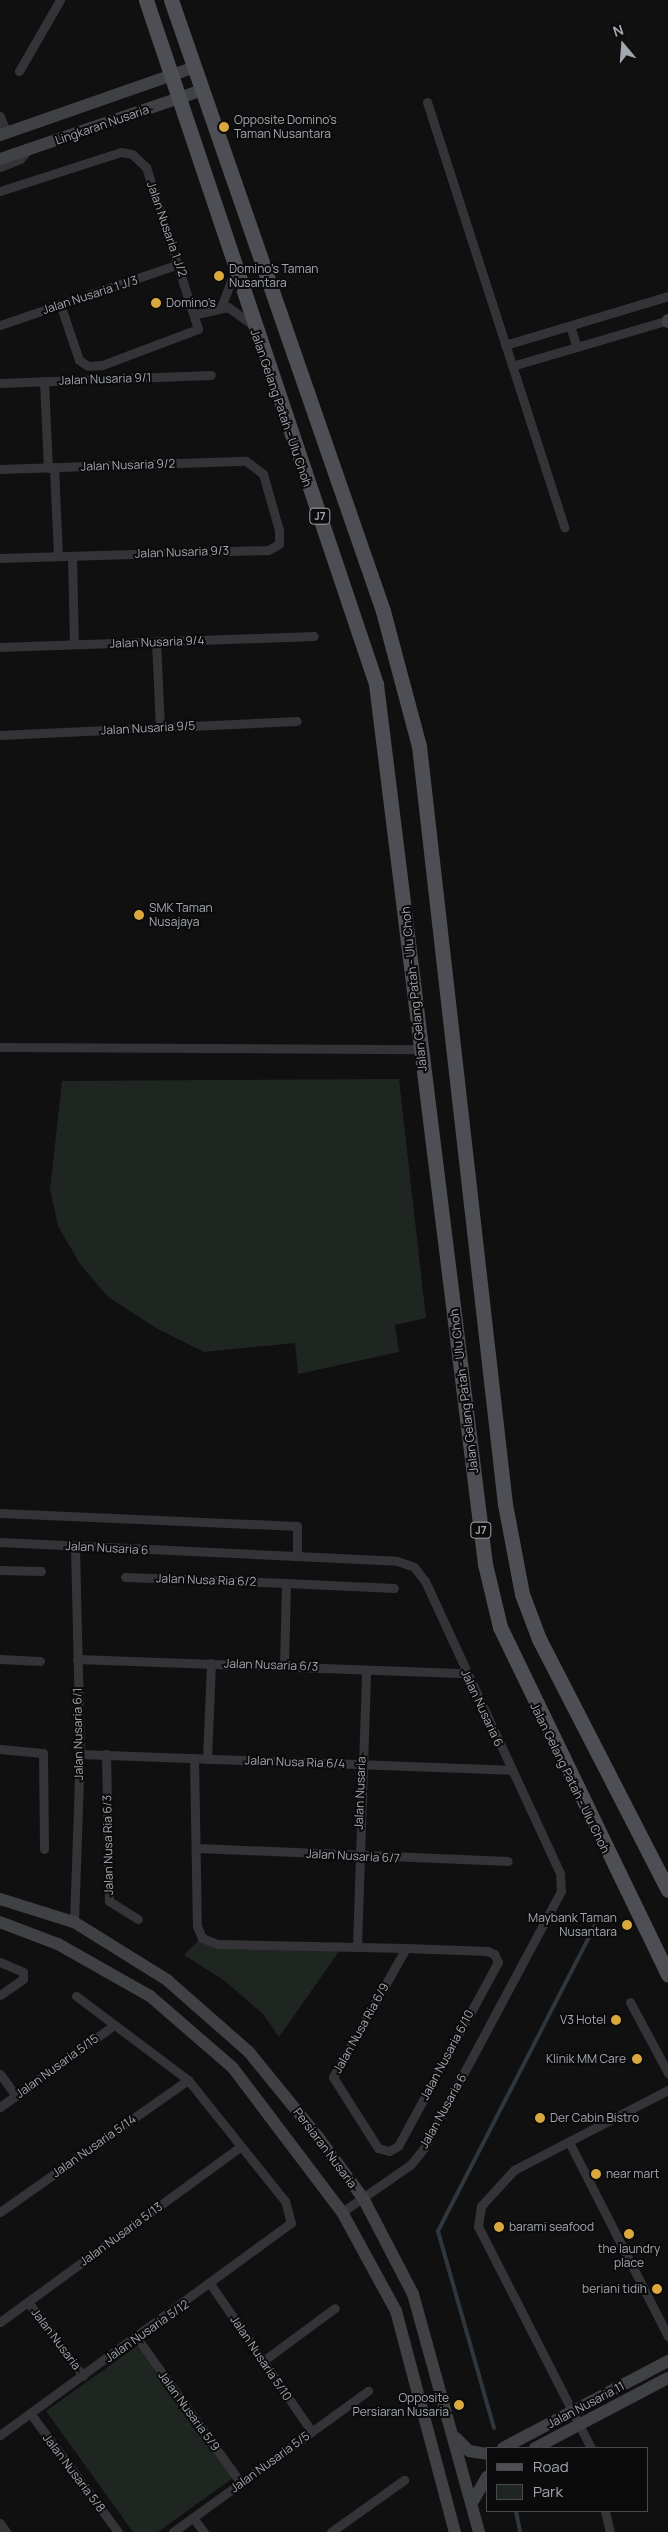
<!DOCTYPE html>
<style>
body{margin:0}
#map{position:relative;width:668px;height:2532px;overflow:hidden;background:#101011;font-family:Manrope,sans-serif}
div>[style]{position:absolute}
.green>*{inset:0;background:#1f2520}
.stream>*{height:4px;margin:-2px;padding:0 2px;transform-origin:2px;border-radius:2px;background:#2f363c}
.street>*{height:9px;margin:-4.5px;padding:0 4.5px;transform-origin:4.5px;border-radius:4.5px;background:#343438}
.secondary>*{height:12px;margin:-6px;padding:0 6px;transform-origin:6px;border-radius:6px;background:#404145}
.primary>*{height:15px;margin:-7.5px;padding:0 7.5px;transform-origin:7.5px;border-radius:7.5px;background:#4e4f54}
.dots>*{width:14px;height:14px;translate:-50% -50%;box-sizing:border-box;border:2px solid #0b0b0c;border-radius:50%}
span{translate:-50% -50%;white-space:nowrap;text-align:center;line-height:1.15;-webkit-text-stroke:4px #0b0b0c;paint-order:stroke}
.shield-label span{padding:1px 4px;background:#0b0b0c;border:1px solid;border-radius:4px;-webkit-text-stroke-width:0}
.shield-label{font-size:11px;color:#a3a7b0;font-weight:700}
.poi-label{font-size:12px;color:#a3a7b0}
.left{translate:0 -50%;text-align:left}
.right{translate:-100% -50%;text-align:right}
.street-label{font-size:12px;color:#a3a7b0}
.legend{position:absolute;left:486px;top:2447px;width:162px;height:65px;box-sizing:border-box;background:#0b0b0c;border:1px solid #48494e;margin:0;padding:6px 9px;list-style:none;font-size:15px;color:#a3a7b0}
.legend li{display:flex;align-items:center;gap:10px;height:25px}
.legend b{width:25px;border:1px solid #48494e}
.north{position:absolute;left:598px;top:20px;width:50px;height:50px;-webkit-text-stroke:4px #0b0b0c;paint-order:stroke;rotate:342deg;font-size:14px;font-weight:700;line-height:20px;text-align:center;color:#a3a7b0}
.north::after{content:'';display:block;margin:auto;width:18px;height:22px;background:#a3a7b0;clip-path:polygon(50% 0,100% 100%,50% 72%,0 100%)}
</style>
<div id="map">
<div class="green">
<div style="clip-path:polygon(399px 1079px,426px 1318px,395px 1325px,399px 1352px,298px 1374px,295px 1343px,204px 1352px,156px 1328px,108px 1297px,80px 1264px,58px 1226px,50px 1189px,62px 1081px)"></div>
<div style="clip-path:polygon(200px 1939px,340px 1950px,279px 2037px,263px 2014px,225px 1981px,184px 1955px)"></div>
<div style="clip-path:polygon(137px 2346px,233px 2478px,158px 2532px,133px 2532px,46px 2411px)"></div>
</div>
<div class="stream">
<div style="left:494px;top:2428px;width:205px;rotate:-105.9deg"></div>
<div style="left:438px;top:2231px;width:343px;rotate:-62.8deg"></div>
<div style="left:516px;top:2511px;width:21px;rotate:79deg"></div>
</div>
<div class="street">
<div style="left:19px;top:71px;width:82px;rotate:-60deg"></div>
<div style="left:427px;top:102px;width:447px;rotate:72.1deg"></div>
<div style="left:0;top:116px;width:17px;rotate:69deg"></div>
<div style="left:0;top:167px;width:22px;rotate:-22deg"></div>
<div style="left:20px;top:159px;width:12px;rotate:-48deg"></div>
<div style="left:0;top:191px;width:127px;rotate:-17.9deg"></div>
<div style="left:121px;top:152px;width:11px;rotate:10deg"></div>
<div style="left:132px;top:154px;width:19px;rotate:43deg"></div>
<div style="left:146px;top:167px;width:170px;rotate:72.2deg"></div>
<div style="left:198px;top:329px;width:103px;rotate:159.4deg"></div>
<div style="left:102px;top:365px;width:14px;rotate:176deg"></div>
<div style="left:88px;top:366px;width:11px;rotate:-146deg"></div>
<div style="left:79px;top:360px;width:59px;rotate:-108.7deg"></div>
<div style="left:221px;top:307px;width:36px;rotate:-69deg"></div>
<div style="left:196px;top:314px;width:33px;rotate:-12deg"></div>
<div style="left:228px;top:307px;width:29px;rotate:36deg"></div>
<div style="left:0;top:325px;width:189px;rotate:-18.8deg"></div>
<div style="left:570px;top:326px;width:22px;rotate:72deg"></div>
<div style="left:505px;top:345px;width:170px;rotate:-16.7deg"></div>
<div style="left:512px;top:366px;width:163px;rotate:-16.4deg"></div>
<div style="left:44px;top:381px;width:87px;rotate:87.4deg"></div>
<div style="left:0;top:383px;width:211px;rotate:-2.2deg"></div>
<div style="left:54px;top:467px;width:89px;rotate:87.4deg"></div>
<div style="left:0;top:469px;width:246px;rotate:-1.9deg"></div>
<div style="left:246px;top:461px;width:21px;rotate:37deg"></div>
<div style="left:263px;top:474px;width:58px;rotate:74.1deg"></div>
<div style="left:279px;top:530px;width:14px;rotate:90deg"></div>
<div style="left:279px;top:544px;width:13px;rotate:151deg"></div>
<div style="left:268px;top:550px;width:268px;rotate:178.3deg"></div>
<div style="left:72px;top:556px;width:88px;rotate:88.7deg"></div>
<div style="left:156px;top:642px;width:85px;rotate:87.3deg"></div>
<div style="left:0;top:647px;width:314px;rotate:-2deg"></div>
<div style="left:0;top:735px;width:297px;rotate:-2.7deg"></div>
<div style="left:0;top:1047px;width:420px;rotate:0.3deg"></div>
<div style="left:0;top:1513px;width:297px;rotate:2.5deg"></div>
<div style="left:297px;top:1526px;width:30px;rotate:90deg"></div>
<div style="left:0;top:1542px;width:397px;rotate:2.7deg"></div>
<div style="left:397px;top:1561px;width:18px;rotate:19deg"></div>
<div style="left:414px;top:1567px;width:18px;rotate:52deg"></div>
<div style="left:425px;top:1581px;width:322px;rotate:65.2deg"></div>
<div style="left:560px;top:1873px;width:18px;rotate:87deg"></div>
<div style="left:561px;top:1891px;width:291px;rotate:118.1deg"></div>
<div style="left:424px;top:2148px;width:22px;rotate:129deg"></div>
<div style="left:410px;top:2165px;width:83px;rotate:145.3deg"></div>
<div style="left:0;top:1570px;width:41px;rotate:1.4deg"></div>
<div style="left:125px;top:1577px;width:161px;rotate:2.1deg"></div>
<div style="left:0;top:1659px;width:40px;rotate:2.9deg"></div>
<div style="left:77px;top:1659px;width:389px;rotate:2.1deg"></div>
<div style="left:284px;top:1666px;width:83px;rotate:-88.6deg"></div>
<div style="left:286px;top:1583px;width:108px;rotate:2.7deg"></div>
<div style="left:0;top:1749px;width:43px;rotate:5.3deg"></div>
<div style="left:43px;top:1753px;width:96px;rotate:89.4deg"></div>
<div style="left:80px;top:1754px;width:431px;rotate:2.1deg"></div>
<div style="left:106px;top:1754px;width:147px;rotate:88.8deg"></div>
<div style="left:109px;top:1901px;width:34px;rotate:32deg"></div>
<div style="left:194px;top:1758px;width:168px;rotate:89deg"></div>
<div style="left:197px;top:1926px;width:13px;rotate:67deg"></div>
<div style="left:202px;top:1938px;width:17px;rotate:21deg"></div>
<div style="left:218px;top:1944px;width:188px;rotate:1.2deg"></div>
<div style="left:406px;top:1948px;width:81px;rotate:2.1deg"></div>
<div style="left:487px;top:1951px;width:8px;rotate:23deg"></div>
<div style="left:494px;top:1954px;width:9px;rotate:63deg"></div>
<div style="left:498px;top:1962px;width:209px;rotate:118.5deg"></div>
<div style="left:398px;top:2146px;width:10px;rotate:151deg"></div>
<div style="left:389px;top:2151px;width:11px;rotate:-165deg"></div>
<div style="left:378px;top:2148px;width:84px;rotate:-122.4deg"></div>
<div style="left:333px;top:2077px;width:148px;rotate:-60.5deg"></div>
<div style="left:207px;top:1759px;width:96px;rotate:-87.6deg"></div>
<div style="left:198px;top:1848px;width:310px;rotate:2.4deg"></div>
<div style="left:74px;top:1922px;width:168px;rotate:-88deg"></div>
<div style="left:80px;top:1754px;width:208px;rotate:-91.4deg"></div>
<div style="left:357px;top:1947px;width:278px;rotate:-88.1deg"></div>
<div style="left:0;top:1962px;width:25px;rotate:23deg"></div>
<div style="left:23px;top:1972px;width:7px;rotate:90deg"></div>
<div style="left:23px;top:1979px;width:28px;rotate:145deg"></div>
<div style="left:630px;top:2002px;width:81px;rotate:61.8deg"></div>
<div style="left:0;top:2074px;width:27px;rotate:54deg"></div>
<div style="left:0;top:2107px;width:140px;rotate:-35.7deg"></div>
<div style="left:569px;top:2142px;width:218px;rotate:63deg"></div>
<div style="left:0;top:2212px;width:230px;rotate:-35.1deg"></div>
<div style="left:211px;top:2285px;width:178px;rotate:55.5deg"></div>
<div style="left:28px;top:2302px;width:92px;rotate:53.4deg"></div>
<div style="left:0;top:2322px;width:298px;rotate:-36.1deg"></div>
<div style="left:137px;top:2338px;width:178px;rotate:54.4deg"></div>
<div style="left:263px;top:2361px;width:89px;rotate:-36.4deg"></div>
<div style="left:30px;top:2413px;width:148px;rotate:53.5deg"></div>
<div style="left:0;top:2435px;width:360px;rotate:-36.1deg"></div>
<div style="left:291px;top:2223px;width:23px;rotate:-105deg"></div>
<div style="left:285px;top:2201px;width:155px;rotate:-128.7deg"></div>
<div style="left:188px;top:2080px;width:140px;rotate:-143.1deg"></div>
<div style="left:591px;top:2448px;width:249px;rotate:-117deg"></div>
<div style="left:478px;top:2226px;width:20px;rotate:-81deg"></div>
<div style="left:481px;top:2206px;width:49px;rotate:-47.5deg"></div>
<div style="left:514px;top:2170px;width:174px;rotate:-27.5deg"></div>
<div style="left:605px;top:2511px;width:22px;rotate:77deg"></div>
<div style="left:193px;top:2518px;width:18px;rotate:52deg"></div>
<div style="left:0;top:2523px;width:11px;rotate:56deg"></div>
<div style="left:173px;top:2532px;width:241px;rotate:-35.9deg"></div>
<div style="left:331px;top:2532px;width:90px;rotate:-35.5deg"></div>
</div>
<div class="secondary">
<div style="left:0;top:135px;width:207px;rotate:-19.2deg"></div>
<div style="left:0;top:159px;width:214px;rotate:-18.8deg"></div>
<div style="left:668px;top:320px;width:2px;rotate:90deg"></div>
<div style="left:0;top:1899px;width:77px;rotate:17.3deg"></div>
<div style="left:74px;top:1922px;width:110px;rotate:31.9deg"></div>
<div style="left:167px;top:1980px;width:109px;rotate:41.3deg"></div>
<div style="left:249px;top:2052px;width:109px;rotate:50.9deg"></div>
<div style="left:318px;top:2137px;width:76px;rotate:53.6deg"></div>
<div style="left:363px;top:2198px;width:108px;rotate:62.5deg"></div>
<div style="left:413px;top:2294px;width:247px;rotate:74.5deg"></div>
<div style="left:0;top:1922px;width:62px;rotate:20.8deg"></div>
<div style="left:58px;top:1944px;width:106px;rotate:29.5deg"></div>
<div style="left:150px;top:1996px;width:110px;rotate:40.9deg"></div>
<div style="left:233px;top:2068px;width:181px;rotate:52.9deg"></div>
<div style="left:342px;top:2212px;width:113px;rotate:61.4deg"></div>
<div style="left:396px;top:2311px;width:229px;rotate:75.1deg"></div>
<div style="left:456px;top:2438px;width:18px;rotate:45deg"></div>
<div style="left:469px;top:2451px;width:18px;rotate:9deg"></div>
<div style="left:503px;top:2448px;width:187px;rotate:-27.8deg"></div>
<div style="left:535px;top:2448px;width:150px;rotate:-27.8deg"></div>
<div style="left:473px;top:2501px;width:28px;rotate:-60deg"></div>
</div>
<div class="primary">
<div style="left:146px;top:0;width:722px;rotate:71.41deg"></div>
<div style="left:376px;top:684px;width:887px;rotate:82.94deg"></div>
<div style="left:485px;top:1564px;width:65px;rotate:76.6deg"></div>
<div style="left:500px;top:1627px;width:386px;rotate:64.2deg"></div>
<div style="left:171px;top:0;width:647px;rotate:70.86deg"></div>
<div style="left:383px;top:611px;width:140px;rotate:75.1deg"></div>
<div style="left:419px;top:746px;width:763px;rotate:83.53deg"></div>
<div style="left:505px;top:1504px;width:92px;rotate:79.3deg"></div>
<div style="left:522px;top:1594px;width:48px;rotate:69.3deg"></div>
<div style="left:539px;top:1639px;width:282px;rotate:62.8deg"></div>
</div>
<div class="dots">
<div style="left:224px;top:127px;background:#dba83f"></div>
<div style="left:219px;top:276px;background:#dba83f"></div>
<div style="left:156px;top:303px;background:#dba83f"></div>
<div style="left:139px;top:915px;background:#dba83f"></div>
<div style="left:627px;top:1925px;background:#dba83f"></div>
<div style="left:616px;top:2020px;background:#dba83f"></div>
<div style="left:637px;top:2059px;background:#dba83f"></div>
<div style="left:540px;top:2118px;background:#dba83f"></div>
<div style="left:596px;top:2174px;background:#dba83f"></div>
<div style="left:499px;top:2227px;background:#dba83f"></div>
<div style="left:629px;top:2234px;background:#dba83f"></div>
<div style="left:657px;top:2289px;background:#dba83f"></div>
<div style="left:459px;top:2405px;background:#dba83f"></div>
</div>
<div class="shield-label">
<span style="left:320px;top:516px">J7</span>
<span style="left:481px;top:1530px">J7</span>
</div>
<div class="poi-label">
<span class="left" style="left:234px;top:127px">Opposite Domino's<br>Taman Nusantara</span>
<span class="left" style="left:229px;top:276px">Domino's Taman<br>Nusantara</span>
<span class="left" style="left:166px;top:303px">Domino's</span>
<span class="left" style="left:149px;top:915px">SMK Taman<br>Nusajaya</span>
<span class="right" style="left:617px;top:1925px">Maybank Taman<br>Nusantara</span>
<span class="right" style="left:606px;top:2020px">V3 Hotel</span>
<span class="right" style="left:626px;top:2059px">Klinik MM Care</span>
<span class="left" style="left:550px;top:2118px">Der Cabin Bistro</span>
<span class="left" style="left:606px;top:2174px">near mart</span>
<span class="left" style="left:509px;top:2227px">barami seafood</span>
<span style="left:629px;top:2256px">the laundry<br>place</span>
<span class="right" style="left:647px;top:2289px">beriani tidih</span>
<span class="right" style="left:449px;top:2405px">Opposite<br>Persiaran Nusaria</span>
</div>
<div class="street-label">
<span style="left:102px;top:125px;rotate:-19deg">Lingkaran Nusaria</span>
<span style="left:167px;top:229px;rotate:71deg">Jalan Nusaria 1 J/2</span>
<span style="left:90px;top:295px;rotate:-18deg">Jalan Nusaria 1 J/3</span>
<span style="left:105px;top:379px;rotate:-2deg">Jalan Nusaria 9/1</span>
<span style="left:281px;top:408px;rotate:71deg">Jalan Gelang Patah - Ulu Choh</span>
<span style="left:128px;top:465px;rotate:-2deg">Jalan Nusaria 9/2</span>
<span style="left:182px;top:552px;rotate:-2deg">Jalan Nusaria 9/3</span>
<span style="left:157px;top:642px;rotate:-2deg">Jalan Nusaria 9/4</span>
<span style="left:148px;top:728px;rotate:-3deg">Jalan Nusaria 9/5</span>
<span style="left:414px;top:989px;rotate:-96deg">Jalan Gelang Patah - Ulu Choh</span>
<span style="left:464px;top:1391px;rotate:-97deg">Jalan Gelang Patah - Ulu Choh</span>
<span style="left:107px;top:1548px;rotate:3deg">Jalan Nusaria 6</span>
<span style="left:206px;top:1580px;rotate:2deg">Jalan Nusa Ria 6/2</span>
<span style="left:271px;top:1665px;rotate:2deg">Jalan Nusaria 6/3</span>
<span style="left:482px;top:1708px;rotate:65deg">Jalan Nusaria 6</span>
<span style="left:78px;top:1734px;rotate:-91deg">Jalan Nusaria 6/1</span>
<span style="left:295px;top:1762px;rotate:2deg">Jalan Nusa Ria 6/4</span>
<span style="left:570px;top:1778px;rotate:64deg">Jalan Gelang Patah - Ulu Choh</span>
<span style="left:360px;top:1793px;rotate:-88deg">Jalan Nusaria</span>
<span style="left:108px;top:1845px;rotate:-91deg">Jalan Nusa Ria 6/3</span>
<span style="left:353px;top:1856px;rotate:3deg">Jalan Nusaria 6/7</span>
<span style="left:361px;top:2028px;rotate:-61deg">Jalan Nusa Ria 6/9</span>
<span style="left:447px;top:2055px;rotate:-62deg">Jalan Nusaria 6/10</span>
<span style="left:57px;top:2066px;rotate:-36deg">Jalan Nusaria 5/15</span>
<span style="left:443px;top:2111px;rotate:-61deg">Jalan Nusaria 6</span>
<span style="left:94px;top:2146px;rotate:-35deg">Jalan Nusaria 5/14</span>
<span style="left:325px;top:2148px;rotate:53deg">Persiaran Nusaria</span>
<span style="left:121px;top:2234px;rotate:-36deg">Jalan Nusaria 5/13</span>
<span style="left:147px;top:2331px;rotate:-35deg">Jalan Nusaria 5/12</span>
<span style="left:56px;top:2339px;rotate:53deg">Jalan Nusaria</span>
<span style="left:261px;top:2358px;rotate:56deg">Jalan Nusaria 5/10</span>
<span style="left:586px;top:2405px;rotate:-28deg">Jalan Nusaria 11</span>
<span style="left:189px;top:2411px;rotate:54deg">Jalan Nusaria 5/9</span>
<span style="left:270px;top:2462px;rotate:-36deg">Jalan Nusaria 5/5</span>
<span style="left:74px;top:2473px;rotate:53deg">Jalan Nusaria 5/8</span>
</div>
<ul class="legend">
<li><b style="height:6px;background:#4e4f54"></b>Road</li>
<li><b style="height:14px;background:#1f2520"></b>Park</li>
</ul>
<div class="north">N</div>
</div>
